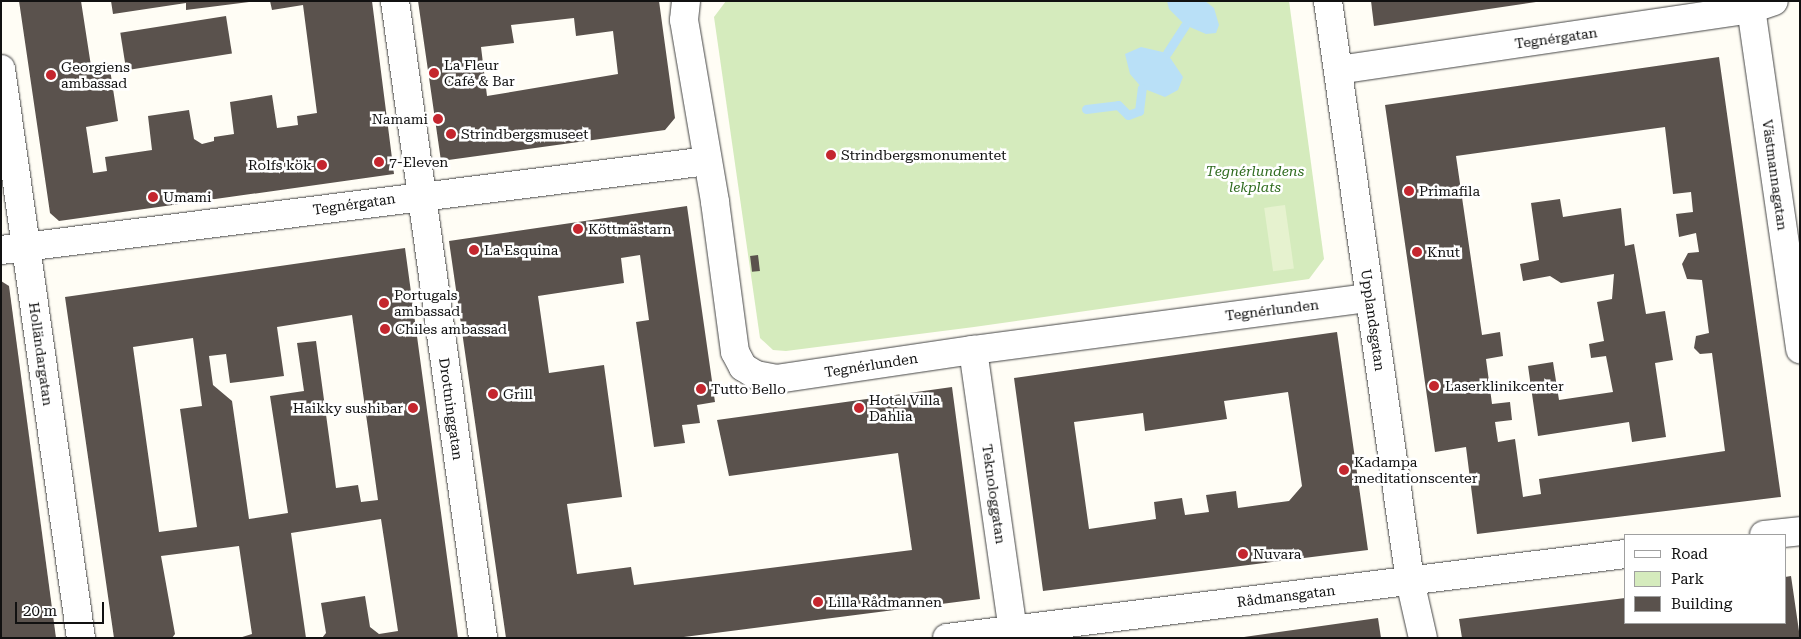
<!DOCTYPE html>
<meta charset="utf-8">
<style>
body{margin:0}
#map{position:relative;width:1801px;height:639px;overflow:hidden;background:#fffdf5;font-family:"Roboto Serif",serif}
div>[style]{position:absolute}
.green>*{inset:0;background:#d5ebbd}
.pitch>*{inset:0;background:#e6f2cf;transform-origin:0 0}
.water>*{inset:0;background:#b9e0f7}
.stream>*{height:9px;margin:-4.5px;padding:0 4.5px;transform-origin:4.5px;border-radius:4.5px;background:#b9e0f7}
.building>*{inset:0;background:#5a524d;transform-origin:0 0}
.roads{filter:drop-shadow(0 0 1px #444) drop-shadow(0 0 1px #444)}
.street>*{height:28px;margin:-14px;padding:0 14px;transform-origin:14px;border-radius:14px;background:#fff}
.dots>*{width:14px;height:14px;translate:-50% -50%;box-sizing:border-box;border:2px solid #fff;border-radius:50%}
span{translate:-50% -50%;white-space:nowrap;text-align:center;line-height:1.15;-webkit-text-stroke:5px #fff;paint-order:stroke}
.street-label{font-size:14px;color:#111}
.poi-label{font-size:14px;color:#111}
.left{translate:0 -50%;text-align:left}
.right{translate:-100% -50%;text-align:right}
.park-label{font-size:14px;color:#2f6b1f;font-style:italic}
.frame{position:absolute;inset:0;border:2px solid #111;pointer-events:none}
.legend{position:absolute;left:1624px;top:534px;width:162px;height:90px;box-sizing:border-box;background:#fff;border:1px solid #a0a0a0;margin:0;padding:6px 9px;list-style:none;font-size:15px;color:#111}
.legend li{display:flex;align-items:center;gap:10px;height:25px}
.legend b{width:25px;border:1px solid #a0a0a0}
.scale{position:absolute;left:15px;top:602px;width:89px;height:22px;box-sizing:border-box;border:2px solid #111;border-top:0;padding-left:6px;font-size:15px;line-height:18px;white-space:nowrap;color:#111;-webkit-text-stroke:4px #fff;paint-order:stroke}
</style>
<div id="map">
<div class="green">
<div style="clip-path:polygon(726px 1px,1289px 1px,1324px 259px,1309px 279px,974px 327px,786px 351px,773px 350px,760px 338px,714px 17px)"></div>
</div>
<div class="pitch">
<div style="left:1285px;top:205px;width:64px;height:21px;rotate:82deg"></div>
</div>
<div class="water">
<div style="clip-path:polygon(1167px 1px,1205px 1px,1214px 8px,1219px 25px,1216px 33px,1206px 34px,1185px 25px,1169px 9px)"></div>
<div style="clip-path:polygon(1141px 47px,1167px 53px,1183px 77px,1178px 90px,1165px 97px,1142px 88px,1130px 74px,1125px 54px)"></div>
</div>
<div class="stream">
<div style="left:1167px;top:53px;width:33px;rotate:-57deg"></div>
<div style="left:1086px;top:109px;width:32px;rotate:-7deg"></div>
<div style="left:1118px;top:105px;width:14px;rotate:45deg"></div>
<div style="left:1128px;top:115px;width:12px;rotate:-20deg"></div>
<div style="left:1139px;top:111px;width:23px;rotate:-83deg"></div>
</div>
<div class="building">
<div style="clip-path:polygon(19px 1px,81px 1px,91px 66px,109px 63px,118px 121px,86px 127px,93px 173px,107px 171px,105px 157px,152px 150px,148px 116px,189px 110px,194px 139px,202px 144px,214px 141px,214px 137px,234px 134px,230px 102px,272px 95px,277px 128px,298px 125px,297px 116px,317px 113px,303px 5px,272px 10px,270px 1px,372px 1px,394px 174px,59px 221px,50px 213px)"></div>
<div style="clip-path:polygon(111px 1px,248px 1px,249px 2px,186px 10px,186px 3px,113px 14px)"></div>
<div style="clip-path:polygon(evenodd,418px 1px,659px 1px,675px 118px,665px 130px,441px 161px,418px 1px,574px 18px,576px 36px,613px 31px,618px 74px,487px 96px,481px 47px,514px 43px,511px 25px,574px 18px)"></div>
<div style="clip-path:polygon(1371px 1px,1536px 1px,1536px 2px,1374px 26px)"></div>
<div style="left:226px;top:16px;width:38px;height:107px;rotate:81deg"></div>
<div style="clip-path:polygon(evenodd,1719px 57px,1781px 497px,1477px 534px,1466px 447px,1435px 452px,1385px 105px,1719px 57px,1665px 127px,1673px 194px,1691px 192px,1693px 212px,1676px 214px,1679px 237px,1696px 233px,1699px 252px,1688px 253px,1682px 264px,1687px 279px,1702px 280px,1709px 333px,1696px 336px,1694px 348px,1700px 354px,1712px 353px,1725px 451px,1539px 479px,1541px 494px,1523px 497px,1515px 439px,1498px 442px,1495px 422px,1512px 420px,1510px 402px,1492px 404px,1486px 359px,1503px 356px,1500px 332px,1482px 335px,1456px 156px,1665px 127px)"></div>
<div style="clip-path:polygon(1560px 199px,1563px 217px,1621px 208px,1625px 246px,1634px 244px,1646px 314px,1665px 311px,1673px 360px,1655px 363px,1666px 437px,1632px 442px,1629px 422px,1538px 436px,1528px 366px,1553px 362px,1559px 400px,1613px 392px,1606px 356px,1591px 358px,1589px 344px,1604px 341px,1597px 302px,1612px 299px,1614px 274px,1561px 283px,1550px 276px,1523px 281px,1520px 264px,1539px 260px,1531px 203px)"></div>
<div style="clip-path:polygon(687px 206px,715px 402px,697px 405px,700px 423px,682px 425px,685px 443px,654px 447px,636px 322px,649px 320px,640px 255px,621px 258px,624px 283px,538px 296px,549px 373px,604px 365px,622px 497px,567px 504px,577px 574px,631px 567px,634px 585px,912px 550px,898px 453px,729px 476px,717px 420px,952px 387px,980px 599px,676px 638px,506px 638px,449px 241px)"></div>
<div style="clip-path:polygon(evenodd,405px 248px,458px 638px,322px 638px,326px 633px,321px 603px,365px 596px,370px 627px,379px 634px,398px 631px,381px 519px,291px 533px,306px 638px,239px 638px,252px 634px,239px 546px,161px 556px,175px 634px,172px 638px,114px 638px,65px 297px,405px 248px,352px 315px,378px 500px,361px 502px,358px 485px,336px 488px,316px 341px,297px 343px,304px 391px,270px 396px,288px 513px,249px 519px,232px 401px,213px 385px,209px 356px,226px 354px,230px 383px,284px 376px,277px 327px,352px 315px,405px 248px,193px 338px,202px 406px,180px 409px,197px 527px,159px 532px,133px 347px,193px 338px)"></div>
<div style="left:758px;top:255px;width:16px;height:8px;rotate:83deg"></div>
<div style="clip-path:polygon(1px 281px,9px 286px,56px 638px,1px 638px)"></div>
<div style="clip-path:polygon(evenodd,1337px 332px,1368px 550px,1043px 591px,1014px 378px,1337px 332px,1288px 392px,1302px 486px,1289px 501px,1238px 508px,1236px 491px,1206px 495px,1209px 512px,1185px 515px,1182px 498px,1154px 502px,1156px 519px,1089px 529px,1074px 422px,1143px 413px,1145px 431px,1227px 419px,1224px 401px,1288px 392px)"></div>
<div style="clip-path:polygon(1791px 576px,1800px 638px,1462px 638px,1459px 619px,1625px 598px,1625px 623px,1785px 623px,1785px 577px)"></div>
<div style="clip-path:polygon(1378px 618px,1381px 638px,1244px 638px,1244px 637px)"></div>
</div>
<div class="roads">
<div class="street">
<div style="left:395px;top:1px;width:643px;rotate:82.13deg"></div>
<div style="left:686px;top:1px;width:19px;rotate:96deg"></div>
<div style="left:684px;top:20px;width:185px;rotate:80.3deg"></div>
<div style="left:715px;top:202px;width:151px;rotate:82.4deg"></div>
<div style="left:735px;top:352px;width:17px;rotate:62deg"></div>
<div style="left:743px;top:367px;width:15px;rotate:32deg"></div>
<div style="left:756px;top:375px;width:20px;rotate:11deg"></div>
<div style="left:776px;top:379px;width:199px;rotate:-8.4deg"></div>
<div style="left:973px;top:350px;width:400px;rotate:-7.5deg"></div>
<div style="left:1328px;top:1px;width:586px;rotate:81.95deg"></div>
<div style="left:1410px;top:581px;width:58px;rotate:77.2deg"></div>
<div style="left:1750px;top:1px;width:352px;rotate:81.8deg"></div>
<div style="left:1px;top:69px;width:575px;rotate:82deg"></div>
<div style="left:1338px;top:70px;width:417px;rotate:-8.4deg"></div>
<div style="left:1751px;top:9px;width:24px;rotate:-19deg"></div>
<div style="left:1px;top:250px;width:712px;rotate:-7.18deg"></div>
<div style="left:973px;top:350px;width:291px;rotate:81.9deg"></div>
<div style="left:1764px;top:535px;width:36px;rotate:-6deg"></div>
<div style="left:947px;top:638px;width:683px;rotate:-7.06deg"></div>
</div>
</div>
<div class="dots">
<div style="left:434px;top:73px;background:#c4262e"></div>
<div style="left:51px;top:75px;background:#c4262e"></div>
<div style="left:438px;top:119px;background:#c4262e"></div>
<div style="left:451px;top:134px;background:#c4262e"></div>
<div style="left:831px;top:155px;background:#c4262e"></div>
<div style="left:379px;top:162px;background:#c4262e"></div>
<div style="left:322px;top:165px;background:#c4262e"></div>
<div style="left:1409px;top:191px;background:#c4262e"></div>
<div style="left:153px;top:197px;background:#c4262e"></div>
<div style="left:578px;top:229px;background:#c4262e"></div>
<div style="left:474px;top:250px;background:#c4262e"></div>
<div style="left:1417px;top:252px;background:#c4262e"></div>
<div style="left:384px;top:303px;background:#c4262e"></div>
<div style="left:385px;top:329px;background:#c4262e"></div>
<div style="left:1434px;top:386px;background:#c4262e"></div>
<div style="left:701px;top:389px;background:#c4262e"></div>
<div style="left:493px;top:394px;background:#c4262e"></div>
<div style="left:413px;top:408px;background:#c4262e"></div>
<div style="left:859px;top:408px;background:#c4262e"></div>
<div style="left:1344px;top:470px;background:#c4262e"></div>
<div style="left:1243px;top:554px;background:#c4262e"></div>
<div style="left:818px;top:602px;background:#c4262e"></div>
</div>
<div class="street-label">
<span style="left:1556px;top:38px;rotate:-8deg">Tegnérgatan</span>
<span style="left:1775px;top:175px;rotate:82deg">Västmannagatan</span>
<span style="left:354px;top:204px;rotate:-8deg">Tegnérgatan</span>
<span style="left:1272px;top:310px;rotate:-7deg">Tegnérlunden</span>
<span style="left:1373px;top:320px;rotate:82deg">Upplandsgatan</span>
<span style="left:41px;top:354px;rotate:82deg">Holländargatan</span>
<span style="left:871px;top:365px;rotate:-9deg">Tegnérlunden</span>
<span style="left:451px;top:409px;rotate:82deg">Drottninggatan</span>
<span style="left:994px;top:494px;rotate:82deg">Teknologgatan</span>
<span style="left:1286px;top:596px;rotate:-7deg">Rådmansgatan</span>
</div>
<div class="poi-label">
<span class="left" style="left:444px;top:73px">La Fleur<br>Café &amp; Bar</span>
<span class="left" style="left:61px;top:75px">Georgiens<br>ambassad</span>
<span class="right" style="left:428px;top:119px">Namami</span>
<span class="left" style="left:461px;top:134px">Strindbergsmuseet</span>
<span class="left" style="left:841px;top:155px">Strindbergsmonumentet</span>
<span class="left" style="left:389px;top:162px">7-Eleven</span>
<span class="right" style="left:312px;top:165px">Rolfs kök</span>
<span class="left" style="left:1419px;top:191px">Primafila</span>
<span class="left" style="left:163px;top:197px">Umami</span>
<span class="left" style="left:588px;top:229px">Köttmästarn</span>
<span class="left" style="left:484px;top:250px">La Esquina</span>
<span class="left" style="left:1427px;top:252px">Knut</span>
<span class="left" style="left:394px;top:303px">Portugals<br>ambassad</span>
<span class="left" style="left:395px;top:329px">Chiles ambassad</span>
<span class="left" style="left:1445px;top:386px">Laserklinikcenter</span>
<span class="left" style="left:711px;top:389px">Tutto Bello</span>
<span class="left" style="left:503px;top:394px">Grill</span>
<span class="left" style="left:869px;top:408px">Hotel Villa<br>Dahlia</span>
<span class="right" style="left:403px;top:408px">Haikky sushibar</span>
<span class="left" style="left:1354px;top:470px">Kadampa<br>meditationscenter</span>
<span class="left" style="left:1253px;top:554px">Nuvara</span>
<span class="left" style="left:828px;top:602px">Lilla Rådmannen</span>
</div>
<div class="park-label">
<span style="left:1255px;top:179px">Tegnérlundens<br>lekplats</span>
</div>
<div class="frame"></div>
<ul class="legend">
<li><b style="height:6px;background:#fff"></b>Road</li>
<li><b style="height:14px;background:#d5ebbd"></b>Park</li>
<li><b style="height:14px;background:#5a524d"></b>Building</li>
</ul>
<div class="scale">20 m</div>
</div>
